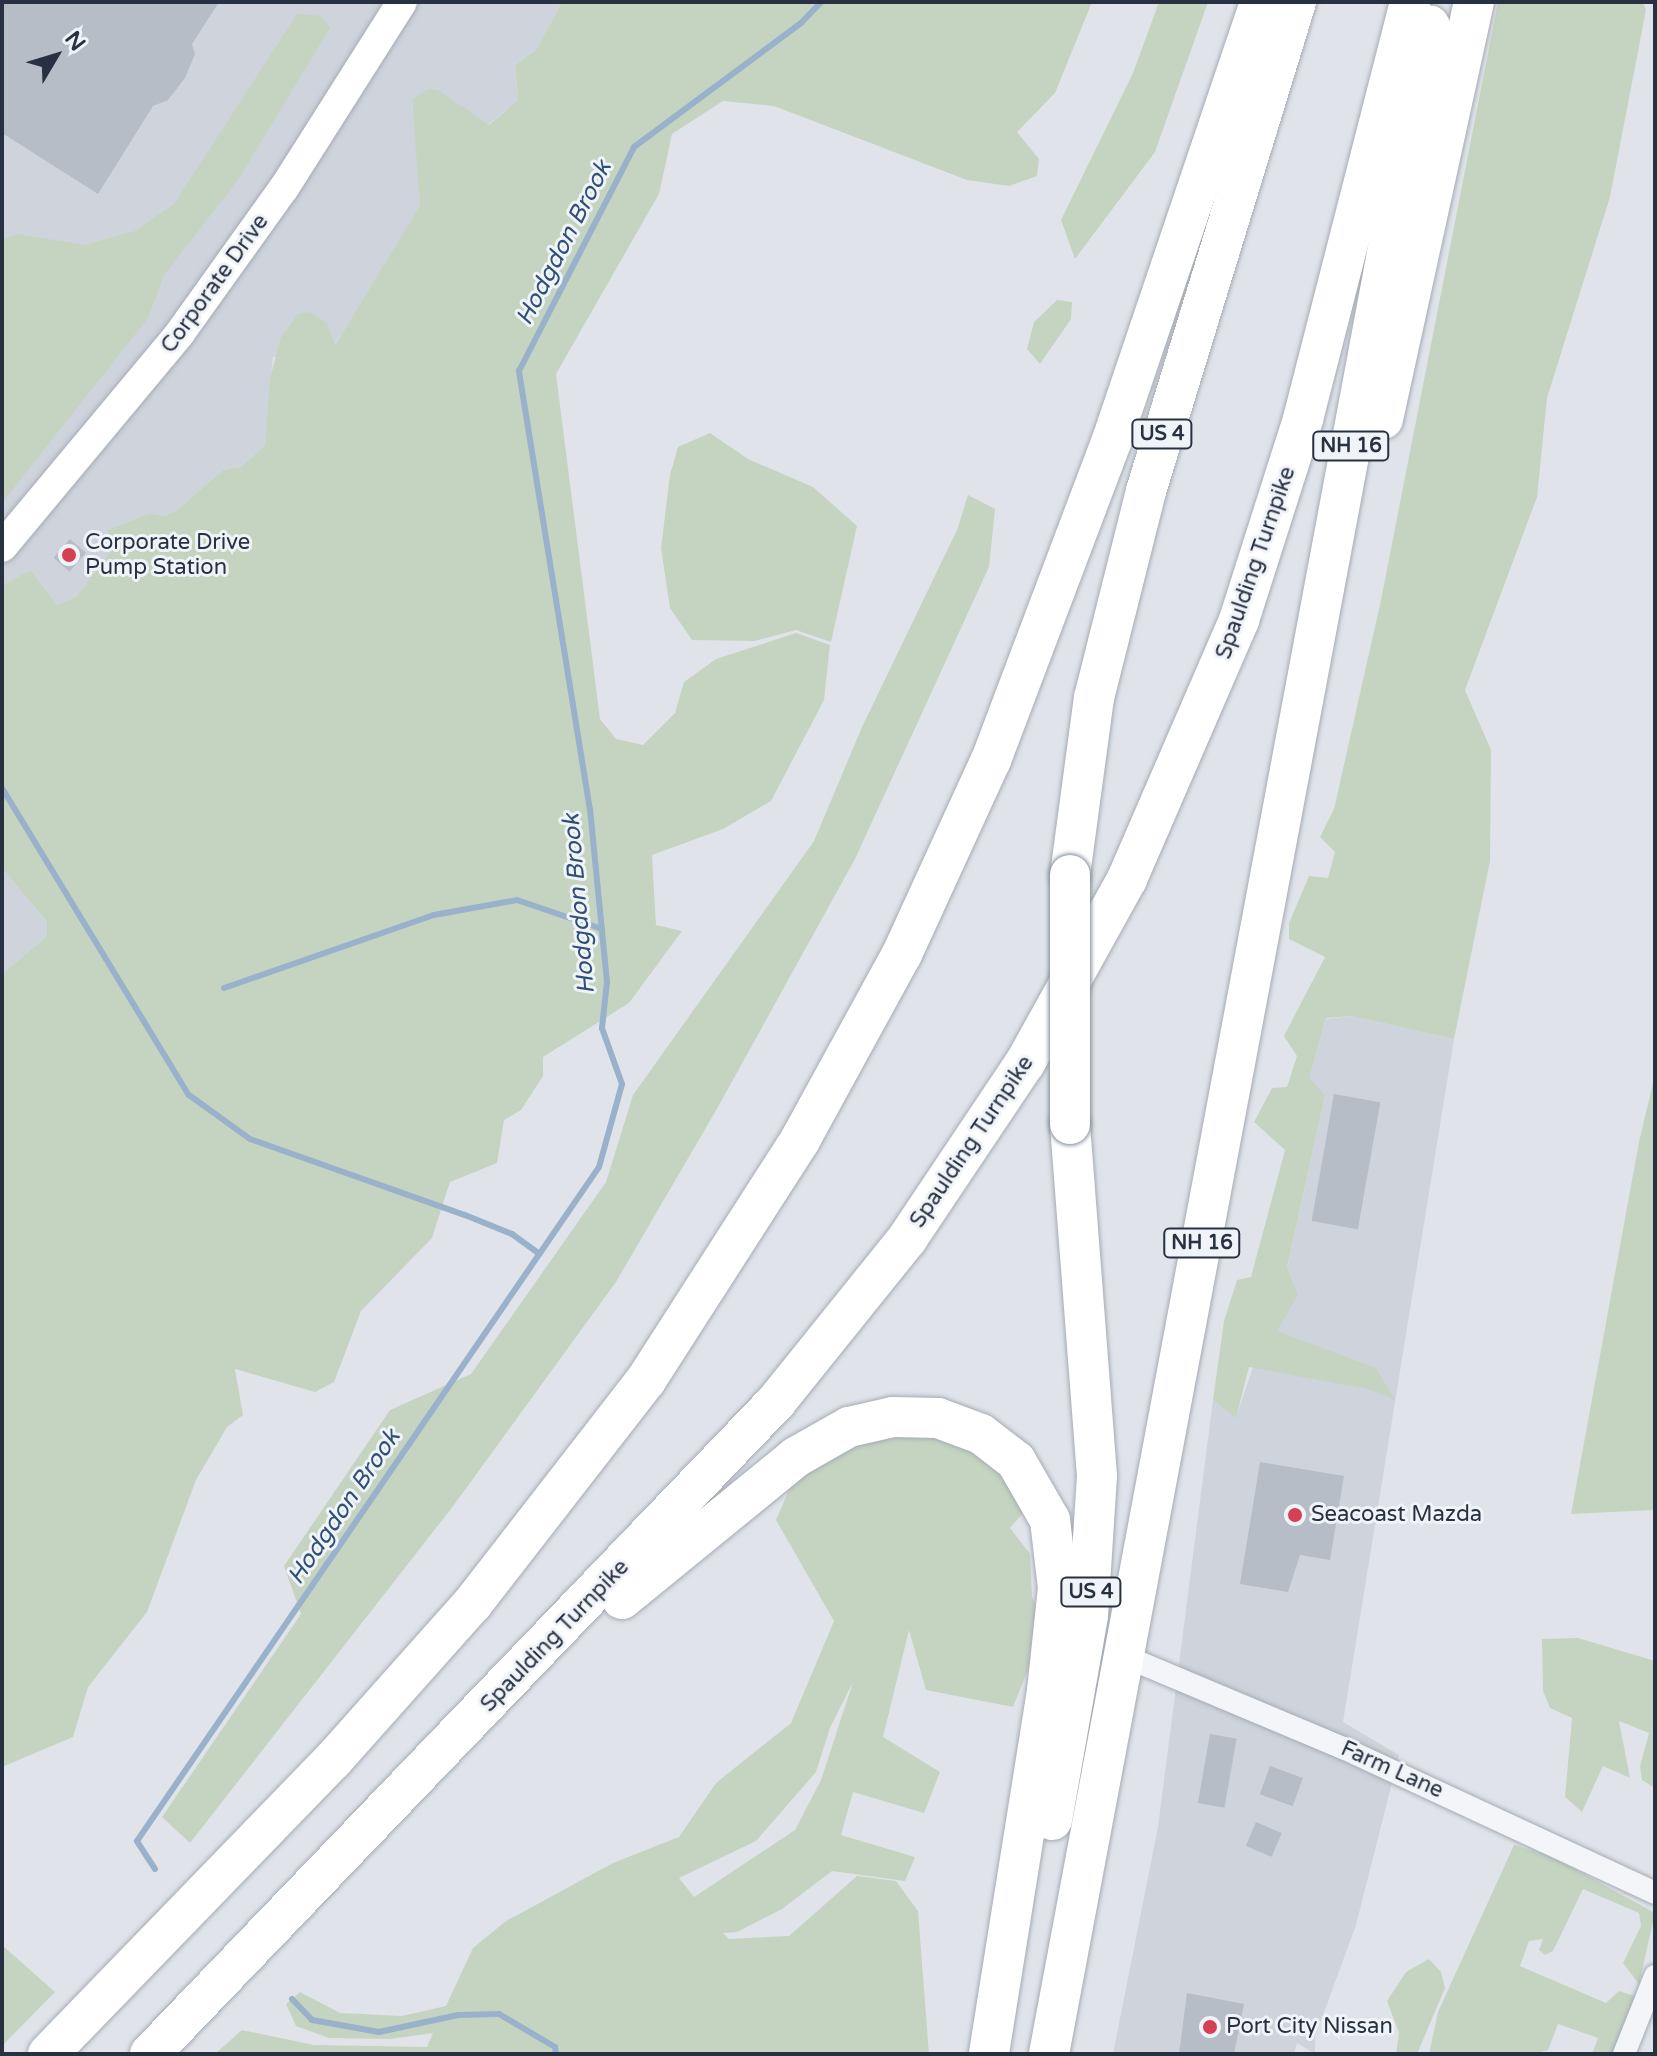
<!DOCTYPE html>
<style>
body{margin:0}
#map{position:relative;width:1657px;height:2056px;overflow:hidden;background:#e0e4ea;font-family:"Varela Round",sans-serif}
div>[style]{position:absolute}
.built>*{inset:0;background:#ced3dc}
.green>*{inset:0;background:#c5d4c1}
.stream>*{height:6px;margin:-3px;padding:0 3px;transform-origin:3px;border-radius:3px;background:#9ab1cb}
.building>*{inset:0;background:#b7bdc7;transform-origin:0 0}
.roads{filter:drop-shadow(0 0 2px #a5abb4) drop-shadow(0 0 2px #a5abb4)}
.street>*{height:22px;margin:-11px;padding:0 11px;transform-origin:11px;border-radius:11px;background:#f3f5f8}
.secondary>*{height:30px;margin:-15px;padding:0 15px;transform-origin:15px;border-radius:15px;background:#fff}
.highway>*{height:40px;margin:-20px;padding:0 20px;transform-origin:20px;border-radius:20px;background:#fff}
.bridges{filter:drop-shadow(0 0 2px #8791a1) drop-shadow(0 0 2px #8791a1)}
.highway-bridge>*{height:40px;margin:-20px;padding:0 20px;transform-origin:20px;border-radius:20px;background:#fff}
.dots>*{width:22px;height:22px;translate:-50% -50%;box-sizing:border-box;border:4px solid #f0f3f7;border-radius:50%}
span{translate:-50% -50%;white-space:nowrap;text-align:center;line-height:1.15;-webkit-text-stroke:6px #f0f3f7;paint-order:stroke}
.shield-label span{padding:2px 6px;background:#f0f3f7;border:2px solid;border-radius:6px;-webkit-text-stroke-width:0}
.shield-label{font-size:20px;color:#283142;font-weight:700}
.street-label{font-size:22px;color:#283142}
.poi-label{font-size:22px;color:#283142}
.left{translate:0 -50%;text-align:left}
.water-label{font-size:24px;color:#304f78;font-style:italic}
.frame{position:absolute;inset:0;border:4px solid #283142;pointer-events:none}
.north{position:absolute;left:16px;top:16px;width:80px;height:80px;-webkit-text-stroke:6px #f0f3f7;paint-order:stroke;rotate:52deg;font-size:22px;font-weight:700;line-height:32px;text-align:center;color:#283142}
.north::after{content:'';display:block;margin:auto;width:28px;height:36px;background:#283142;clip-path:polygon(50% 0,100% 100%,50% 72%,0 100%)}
</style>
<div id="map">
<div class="built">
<div style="clip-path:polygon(2px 2px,562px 2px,536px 50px,515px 65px,518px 100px,488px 125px,440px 91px,412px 99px,421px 206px,334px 346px,273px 357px,265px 445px,241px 467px,223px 470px,178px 509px,164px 516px,149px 513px,107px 530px,112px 549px,77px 596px,57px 605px,31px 570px,2px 585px)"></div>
<div style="clip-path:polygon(2px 868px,47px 922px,47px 936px,2px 974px)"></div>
<div style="clip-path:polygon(1352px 1016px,1454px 1039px,1343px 1722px,1399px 1755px,1356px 1925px,1315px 2037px,1315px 2054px,1297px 2043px,1294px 2054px,1113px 2054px,1158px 1827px,1213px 1400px,1236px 1417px,1287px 1269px,1325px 1095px,1308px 1079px,1326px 1019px)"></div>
</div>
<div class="green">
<div style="clip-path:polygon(562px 2px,1092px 2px,1055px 93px,1017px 132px,1039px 159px,1037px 176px,1009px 186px,967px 180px,774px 106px,723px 101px,672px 134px,659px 194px,556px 374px,600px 719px,616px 739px,643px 745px,675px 713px,684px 682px,716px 659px,796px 633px,830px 645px,824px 700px,771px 801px,723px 829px,652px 855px,656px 925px,682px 931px,629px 1003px,543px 1057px,543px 1076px,521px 1110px,504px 1120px,497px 1163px,450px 1182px,432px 1238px,361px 1311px,334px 1382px,315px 1392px,235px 1369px,243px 1415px,227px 1427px,196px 1480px,147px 1612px,88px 1687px,73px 1737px,2px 1767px,2px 974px,47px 936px,47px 922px,2px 868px,2px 585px,31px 570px,57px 605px,77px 596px,112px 549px,107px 530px,149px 513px,164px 516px,178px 509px,223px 470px,241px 467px,265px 445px,270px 378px,281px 337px,298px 314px,310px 312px,327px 323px,335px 345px,420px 206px,412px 99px,429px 89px,440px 91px,489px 125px,518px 100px,515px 65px,536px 50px)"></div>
<div style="clip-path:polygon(1159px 2px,1208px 2px,1155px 152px,1075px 259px,1061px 220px,1133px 73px)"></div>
<div style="clip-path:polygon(1498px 2px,1643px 2px,1646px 10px,1610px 197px,1547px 398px,1537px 497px,1465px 690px,1491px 750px,1490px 861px,1454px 1039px,1352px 1016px,1326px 1018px,1309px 1078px,1325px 1095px,1287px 1268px,1298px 1295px,1277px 1331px,1376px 1368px,1395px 1400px,1368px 1389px,1249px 1367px,1236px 1418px,1213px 1400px,1224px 1321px,1237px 1280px,1251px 1277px,1285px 1150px,1254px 1122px,1272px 1088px,1287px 1087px,1297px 1056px,1284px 1036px,1325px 957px,1289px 939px,1289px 923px,1309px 876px,1328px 878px,1335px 852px,1320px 837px,1334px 809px,1381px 600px)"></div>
<div style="clip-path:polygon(297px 14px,321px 16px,330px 28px,238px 180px,164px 275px,148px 318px,2px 503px,2px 239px,17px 234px,85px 245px,135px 231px,174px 204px)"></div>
<div style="clip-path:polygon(1057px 300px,1072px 302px,1071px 319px,1040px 364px,1027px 349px,1034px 322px)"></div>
<div style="clip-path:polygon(710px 433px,748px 459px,813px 487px,857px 526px,831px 642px,796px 630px,754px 641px,692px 640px,670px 608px,661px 548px,670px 475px,678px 447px)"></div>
<div style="clip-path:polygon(968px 495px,995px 509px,989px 567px,855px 859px,718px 1107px,616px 1282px,454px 1505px,190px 1843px,162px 1817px,301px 1614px,284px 1566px,390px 1410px,471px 1374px,606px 1182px,633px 1095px,814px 841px,862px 727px,957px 530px)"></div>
<div style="clip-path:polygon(1655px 1074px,1655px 1510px,1571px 1514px,1639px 1142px)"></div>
<div style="clip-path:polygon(evenodd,872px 1431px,943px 1434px,1001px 1469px,1027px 1508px,1010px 1528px,1030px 1554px,1032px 1596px,1044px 1630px,1013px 1707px,926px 1690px,909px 1630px,883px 1737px,940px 1772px,924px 1813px,853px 1792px,841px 1835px,915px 1857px,905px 1881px,832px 1871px,782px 1909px,737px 1932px,723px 1933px,729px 1939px,789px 1936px,857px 1876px,896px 1881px,918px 1911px,929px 2054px,216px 2053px,242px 2030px,314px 2045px,427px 2047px,433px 2033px,390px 2039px,329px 2038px,296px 2026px,286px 2004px,300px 1992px,340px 2013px,402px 2016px,446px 2006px,473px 1948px,506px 1921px,613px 1863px,679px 1837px,716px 1783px,791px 1723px,834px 1621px,776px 1520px,789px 1490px,814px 1463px,872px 1431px,853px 1682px,821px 1780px,795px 1830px,694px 1897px,679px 1878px,756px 1841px,816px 1772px,830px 1728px,853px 1682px)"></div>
<div style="clip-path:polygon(1578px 1638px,1655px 1661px,1655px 1788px,1642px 1780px,1640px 1766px,1649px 1733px,1619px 1721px,1630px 1778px,1603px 1766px,1582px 1812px,1565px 1797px,1572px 1718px,1550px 1708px,1543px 1691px,1542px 1639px)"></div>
<div style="clip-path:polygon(1514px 1845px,1551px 1856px,1655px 1913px,1639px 1984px,1623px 1963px,1641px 1926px,1639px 1913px,1583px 1889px,1553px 1951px,1545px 1955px,1539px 1950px,1543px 1939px,1529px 1941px,1520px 1966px,1606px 2003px,1619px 1991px,1638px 1997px,1616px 2054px,1592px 2054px,1598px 2038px,1558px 2024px,1548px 2050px,1532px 2054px,1429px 2054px,1438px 2012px)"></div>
<div style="clip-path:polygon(2px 1945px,55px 1992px,2px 2046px)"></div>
<div style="clip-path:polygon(1429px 1959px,1441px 1972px,1445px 1988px,1417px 2054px,1396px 2054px,1399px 2033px,1387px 2001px,1406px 1972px)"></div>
</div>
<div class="stream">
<div style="left:2px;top:788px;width:359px;rotate:58.7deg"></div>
<div style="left:189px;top:1095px;width:75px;rotate:35.8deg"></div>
<div style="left:250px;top:1139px;width:228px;rotate:19.5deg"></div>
<div style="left:465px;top:1215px;width:51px;rotate:22deg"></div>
<div style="left:512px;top:1234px;width:34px;rotate:36deg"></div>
<div style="left:224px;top:988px;width:222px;rotate:-19.2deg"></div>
<div style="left:434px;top:915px;width:84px;rotate:-10.2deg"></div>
<div style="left:517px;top:900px;width:90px;rotate:18.8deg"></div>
<div style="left:155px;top:1869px;width:33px;rotate:-123deg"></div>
<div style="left:137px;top:1841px;width:817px;rotate:-55.57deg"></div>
<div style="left:599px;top:1167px;width:86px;rotate:-74.5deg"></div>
<div style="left:622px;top:1084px;width:59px;rotate:-109.7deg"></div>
<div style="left:602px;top:1028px;width:46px;rotate:-83.8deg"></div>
<div style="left:607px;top:982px;width:173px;rotate:-95.6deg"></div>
<div style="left:590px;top:810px;width:445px;rotate:-99.2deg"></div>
<div style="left:519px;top:371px;width:252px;rotate:-62.8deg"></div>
<div style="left:634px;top:147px;width:208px;rotate:-36.6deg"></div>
<div style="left:801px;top:23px;width:29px;rotate:-46deg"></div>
<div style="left:292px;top:1999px;width:29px;rotate:46deg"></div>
<div style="left:312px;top:2020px;width:68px;rotate:10.2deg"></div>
<div style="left:379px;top:2032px;width:81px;rotate:-12.1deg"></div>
<div style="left:458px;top:2015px;width:41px;rotate:-1.4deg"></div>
<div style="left:499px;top:2014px;width:65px;rotate:30.5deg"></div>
<div style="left:555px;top:2047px;width:7px;rotate:82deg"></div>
</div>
<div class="building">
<div style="clip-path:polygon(2px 2px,219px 2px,192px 44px,195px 54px,185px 78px,168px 100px,153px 106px,98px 194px,2px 133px)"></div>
<div style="left:70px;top:539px;width:21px;height:25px;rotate:41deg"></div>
<div style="left:1334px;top:1094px;width:47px;height:129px;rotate:10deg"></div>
<div style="clip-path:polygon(1260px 1462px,1344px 1476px,1330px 1560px,1300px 1555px,1288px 1592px,1240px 1584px)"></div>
<div style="left:1210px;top:1734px;width:27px;height:70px;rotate:10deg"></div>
<div style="left:1270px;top:1766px;width:35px;height:30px;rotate:20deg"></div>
<div style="left:1256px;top:1822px;width:28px;height:26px;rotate:23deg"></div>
<div style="clip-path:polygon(1187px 1993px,1244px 2004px,1234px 2054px,1179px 2054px)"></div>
</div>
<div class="roads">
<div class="street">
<div style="left:1124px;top:1656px;width:238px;rotate:22.8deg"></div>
<div style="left:1343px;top:1748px;width:344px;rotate:24.9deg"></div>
<div style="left:1624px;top:2054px;width:84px;rotate:-68.3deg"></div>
</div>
<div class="secondary">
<div style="left:2px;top:547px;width:278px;rotate:-50.2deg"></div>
<div style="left:180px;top:333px;width:178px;rotate:-54.4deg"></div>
<div style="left:284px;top:188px;width:220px;rotate:-57.6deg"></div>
</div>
<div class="highway">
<div style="left:1383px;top:419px;width:427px;rotate:-77.7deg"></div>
<div style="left:1070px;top:875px;width:179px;rotate:-82.3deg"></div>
<div style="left:1094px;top:698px;width:213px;rotate:-75.9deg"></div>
<div style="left:1146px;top:491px;width:511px;rotate:-72.95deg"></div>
<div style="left:622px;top:1599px;width:225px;rotate:-39.2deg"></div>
<div style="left:796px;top:1457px;width:61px;rotate:-29.5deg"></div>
<div style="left:849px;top:1427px;width:45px;rotate:-12.8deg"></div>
<div style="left:893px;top:1417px;width:45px;rotate:1.3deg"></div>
<div style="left:938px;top:1418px;width:46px;rotate:20.4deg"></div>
<div style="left:981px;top:1434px;width:44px;rotate:37.6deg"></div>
<div style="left:1016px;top:1461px;width:68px;rotate:60deg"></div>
<div style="left:1050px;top:1520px;width:68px;rotate:83.3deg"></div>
<div style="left:1058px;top:1588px;width:104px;rotate:96.1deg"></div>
<div style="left:1047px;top:1691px;width:368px;rotate:99.1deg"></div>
<div style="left:1052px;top:1820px;width:208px;rotate:-80deg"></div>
<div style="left:1088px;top:1615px;width:139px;rotate:-86.3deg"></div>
<div style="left:1097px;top:1476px;width:353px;rotate:-94.4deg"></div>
<div style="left:48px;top:2054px;width:409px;rotate:-45.9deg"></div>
<div style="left:333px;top:1760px;width:210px;rotate:-48.3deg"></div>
<div style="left:473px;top:1603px;width:282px;rotate:-52.2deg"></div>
<div style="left:646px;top:1380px;width:285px;rotate:-57.3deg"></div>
<div style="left:800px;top:1140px;width:212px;rotate:-61.3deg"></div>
<div style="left:902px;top:954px;width:213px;rotate:-65.4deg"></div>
<div style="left:991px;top:760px;width:342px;rotate:-69.3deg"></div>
<div style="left:1112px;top:440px;width:462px;rotate:-71.3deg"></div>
<div style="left:150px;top:2054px;width:904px;rotate:-46.17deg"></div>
<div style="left:776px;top:1402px;width:209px;rotate:-51.2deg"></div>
<div style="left:907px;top:1239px;width:212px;rotate:-56.2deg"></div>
<div style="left:1025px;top:1063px;width:210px;rotate:-61deg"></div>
<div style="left:1127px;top:879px;width:282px;rotate:-66.6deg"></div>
<div style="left:1239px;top:620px;width:211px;rotate:-72.3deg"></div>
<div style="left:1303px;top:419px;width:431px;rotate:-75.6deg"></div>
<div style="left:1049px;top:2054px;width:2064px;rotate:-79.37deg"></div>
</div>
</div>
<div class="bridges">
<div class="highway-bridge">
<div style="left:1070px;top:875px;width:249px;rotate:90deg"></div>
</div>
</div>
<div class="dots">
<div style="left:69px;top:555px;background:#d44054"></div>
<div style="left:1295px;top:1515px;background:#d44054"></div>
<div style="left:1210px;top:2027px;background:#d44054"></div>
</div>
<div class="shield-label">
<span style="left:1162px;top:434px">US 4</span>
<span style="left:1351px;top:446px">NH 16</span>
<span style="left:1202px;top:1243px">NH 16</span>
<span style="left:1091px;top:1592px">US 4</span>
</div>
<div class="street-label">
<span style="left:215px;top:284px;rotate:-54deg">Corporate Drive</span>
<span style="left:1256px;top:563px;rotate:-71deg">Spaulding Turnpike</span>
<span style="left:972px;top:1142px;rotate:-56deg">Spaulding Turnpike</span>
<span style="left:555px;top:1636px;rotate:-46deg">Spaulding Turnpike</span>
<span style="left:1392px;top:1770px;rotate:24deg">Farm Lane</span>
</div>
<div class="poi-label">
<span class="left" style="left:85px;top:555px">Corporate Drive<br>Pump Station</span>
<span class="left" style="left:1311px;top:1515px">Seacoast Mazda</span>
<span class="left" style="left:1226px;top:2027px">Port City Nissan</span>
</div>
<div class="water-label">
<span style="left:564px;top:243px;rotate:-63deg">Hodgdon Brook</span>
<span style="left:579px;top:904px;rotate:-95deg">Hodgdon Brook</span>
<span style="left:344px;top:1507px;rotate:-56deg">Hodgdon Brook</span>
</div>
<div class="frame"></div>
<div class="north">N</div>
</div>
